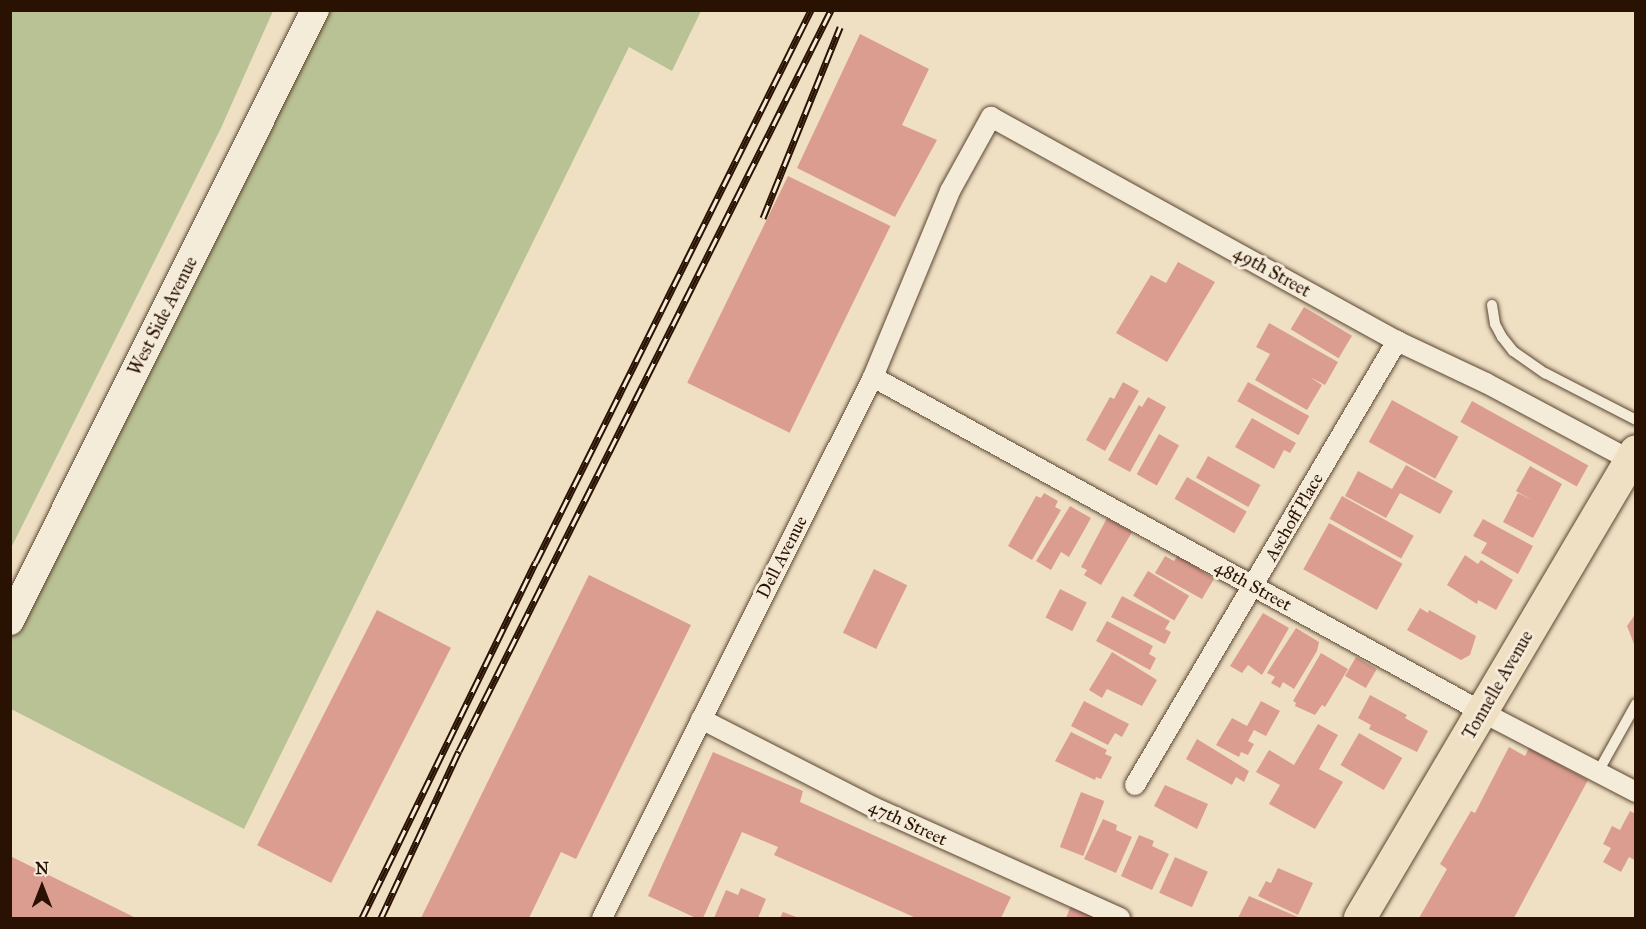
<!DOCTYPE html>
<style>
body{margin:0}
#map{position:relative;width:1646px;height:929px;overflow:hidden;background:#efe0c4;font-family:"IM FELL Great Primer",serif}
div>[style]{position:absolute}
.green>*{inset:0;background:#b9c294}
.building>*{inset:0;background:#dc9d91;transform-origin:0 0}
.roads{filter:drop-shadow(0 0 2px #5b4632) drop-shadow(0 0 2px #5b4632)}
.lane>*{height:10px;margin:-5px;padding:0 5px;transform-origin:5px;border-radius:5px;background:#f5ebd9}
.street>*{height:20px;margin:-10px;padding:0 10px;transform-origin:10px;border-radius:10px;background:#f5ebd9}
.secondary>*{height:28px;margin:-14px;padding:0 14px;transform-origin:14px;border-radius:14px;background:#f5ebd9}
.primary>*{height:32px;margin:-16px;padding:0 16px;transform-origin:16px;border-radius:16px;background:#efe0c4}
.rail>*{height:7px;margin-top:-3.5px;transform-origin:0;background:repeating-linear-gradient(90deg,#f5ebd9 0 14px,#2a1202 0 28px);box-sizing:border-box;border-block:2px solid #2a1202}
span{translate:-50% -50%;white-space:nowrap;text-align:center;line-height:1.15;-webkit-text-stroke:6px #f5ebd9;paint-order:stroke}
.street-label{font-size:18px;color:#2a1202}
.frame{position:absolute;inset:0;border:12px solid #2a1202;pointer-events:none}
.north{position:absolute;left:12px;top:857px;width:60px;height:60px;-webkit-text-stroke:4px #f5ebd9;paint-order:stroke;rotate:0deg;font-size:16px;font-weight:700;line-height:24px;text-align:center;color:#2a1202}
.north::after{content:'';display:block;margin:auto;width:21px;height:27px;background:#2a1202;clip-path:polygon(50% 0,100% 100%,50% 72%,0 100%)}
</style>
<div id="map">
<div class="green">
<div style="clip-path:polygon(11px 10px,273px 11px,221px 128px,11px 548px)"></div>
<div style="clip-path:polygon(315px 11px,701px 11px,672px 71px,629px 47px,244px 829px,11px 709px,10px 622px)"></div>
</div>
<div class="building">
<div style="clip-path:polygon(860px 34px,929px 69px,902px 125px,937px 140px,895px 217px,797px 168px)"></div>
<div style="left:788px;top:176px;width:114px;height:230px;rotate:26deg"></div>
<div style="clip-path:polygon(1178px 262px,1215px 282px,1167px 362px,1116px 333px,1151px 275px,1166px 283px)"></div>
<div style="left:1304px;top:307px;width:56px;height:26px;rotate:31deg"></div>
<div style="clip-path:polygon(1269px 323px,1338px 362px,1325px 385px,1310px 377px,1322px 385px,1307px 410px,1255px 380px,1270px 354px,1256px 347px)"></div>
<div style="clip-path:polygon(1123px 382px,1139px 391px,1105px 451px,1086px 440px,1110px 397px,1114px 399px)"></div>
<div style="left:1248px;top:382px;width:70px;height:22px;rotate:29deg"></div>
<div style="clip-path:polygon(1148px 397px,1166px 407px,1130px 472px,1108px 460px,1139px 405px,1142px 407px)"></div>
<div style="left:1392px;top:400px;width:76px;height:48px;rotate:29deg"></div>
<div style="left:1472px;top:401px;width:133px;height:24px;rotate:29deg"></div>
<div style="clip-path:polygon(1252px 418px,1296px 443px,1290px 453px,1284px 450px,1274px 469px,1235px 447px)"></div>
<div style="left:1159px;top:434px;width:23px;height:46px;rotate:29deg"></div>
<div style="left:1208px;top:456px;width:60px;height:25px;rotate:29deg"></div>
<div style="clip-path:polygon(1406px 465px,1453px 491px,1440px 514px,1400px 493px,1386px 518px,1345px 496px,1358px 471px,1392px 489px)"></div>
<div style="clip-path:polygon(1530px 466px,1562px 484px,1533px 538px,1503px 522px,1518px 493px,1532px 500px,1516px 491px)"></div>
<div style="left:1187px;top:477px;width:69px;height:25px;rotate:30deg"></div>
<div style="clip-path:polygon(1044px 493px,1058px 501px,1055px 507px,1061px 510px,1032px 560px,1008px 546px,1036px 496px,1041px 498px)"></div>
<div style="left:1342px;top:496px;width:82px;height:26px;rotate:29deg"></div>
<div style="clip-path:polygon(1070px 506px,1091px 518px,1069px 557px,1061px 552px,1051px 570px,1036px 561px)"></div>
<div style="clip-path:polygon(1107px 518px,1132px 532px,1101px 585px,1084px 575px,1087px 570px,1081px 567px)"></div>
<div style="clip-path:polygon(1483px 519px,1533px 546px,1518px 574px,1481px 553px,1487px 543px,1473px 536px)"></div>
<div style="left:1329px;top:523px;width:84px;height:53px;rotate:29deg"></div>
<div style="clip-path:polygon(1178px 555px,1214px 579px,1202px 599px,1155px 573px,1165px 556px,1174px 561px)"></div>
<div style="clip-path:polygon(1465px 555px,1478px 564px,1481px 560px,1513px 580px,1496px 610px,1478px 600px,1477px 604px,1447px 585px)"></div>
<div style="left:874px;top:569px;width:37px;height:71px;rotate:26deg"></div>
<div style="left:1148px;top:571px;width:48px;height:29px;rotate:31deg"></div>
<div style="clip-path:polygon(589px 575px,691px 625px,576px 859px,561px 852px,529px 918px,421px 918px)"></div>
<div style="left:1060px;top:589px;width:30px;height:32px;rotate:27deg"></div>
<div style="clip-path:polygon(1122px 596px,1170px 621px,1165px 629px,1171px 632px,1165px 644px,1111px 617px)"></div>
<div style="clip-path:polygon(1420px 608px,1428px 613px,1429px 610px,1476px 636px,1470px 655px,1461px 660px,1407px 630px)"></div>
<div style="left:377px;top:610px;width:83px;height:264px;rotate:27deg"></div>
<div style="clip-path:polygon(1263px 613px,1289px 628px,1262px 675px,1248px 665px,1242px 673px,1230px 666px)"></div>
<div style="clip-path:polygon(1636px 613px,1636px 649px,1627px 626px)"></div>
<div style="clip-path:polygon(1107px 621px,1153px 646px,1149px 654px,1156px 658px,1150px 670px,1096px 641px)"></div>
<div style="clip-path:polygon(1296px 628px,1319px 642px,1317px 651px,1294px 689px,1283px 682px,1280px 688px,1271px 683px,1275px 677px,1267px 673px)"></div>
<div style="clip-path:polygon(1112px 652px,1157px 680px,1142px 706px,1107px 689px,1102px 698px,1089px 690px)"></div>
<div style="clip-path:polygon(1321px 653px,1348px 669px,1325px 707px,1322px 705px,1315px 715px,1295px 706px,1296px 703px,1293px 701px)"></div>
<div style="left:1356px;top:657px;width:24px;height:22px;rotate:30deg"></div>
<div style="clip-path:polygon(1370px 695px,1407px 715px,1405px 718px,1428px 731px,1417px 752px,1369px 729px,1371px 725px,1358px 718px)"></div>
<div style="clip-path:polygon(1084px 701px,1129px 724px,1122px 737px,1115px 733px,1108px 745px,1071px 726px)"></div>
<div style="clip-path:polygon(1261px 701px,1280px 711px,1266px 736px,1254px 730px,1248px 741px,1254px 744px,1248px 755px,1241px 752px,1239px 757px,1216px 745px,1232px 718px,1247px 726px)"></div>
<div style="clip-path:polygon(1318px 724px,1338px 735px,1319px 769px,1343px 782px,1315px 829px,1269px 804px,1280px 785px,1256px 772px,1269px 750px,1294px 765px)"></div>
<div style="clip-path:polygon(1071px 732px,1107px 750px,1105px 754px,1112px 757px,1101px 779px,1096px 777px,1095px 780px,1055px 761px)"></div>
<div style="left:1359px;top:733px;width:50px;height:37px;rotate:30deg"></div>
<div style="clip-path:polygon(1197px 739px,1249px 771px,1244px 782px,1236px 777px,1232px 785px,1186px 759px)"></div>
<div style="clip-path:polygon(1509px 747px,1525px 756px,1529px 748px,1588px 780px,1514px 918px,1419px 918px,1447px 869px,1440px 864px,1471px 811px,1475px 813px)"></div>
<div style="clip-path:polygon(713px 752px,803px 791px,800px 802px,1011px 897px,1001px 918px,916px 918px,774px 855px,778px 847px,742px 832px,703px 918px,696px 918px,648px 896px)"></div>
<div style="clip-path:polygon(1165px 785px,1208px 804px,1197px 829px,1154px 806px)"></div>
<div style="left:1081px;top:792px;width:25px;height:59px;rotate:21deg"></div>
<div style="clip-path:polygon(1630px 811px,1636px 814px,1636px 861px,1629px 857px,1621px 872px,1603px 862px,1611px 848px,1603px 844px,1612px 826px,1620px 830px)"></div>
<div style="clip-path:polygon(1103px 819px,1117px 825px,1116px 830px,1132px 837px,1116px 873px,1084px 859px)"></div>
<div style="clip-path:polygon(1139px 835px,1154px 841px,1152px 846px,1169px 854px,1152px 890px,1121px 876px)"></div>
<div style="clip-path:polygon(10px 856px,136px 918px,10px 918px)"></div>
<div style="left:1175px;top:857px;width:36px;height:39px;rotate:24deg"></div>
<div style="clip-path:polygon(1278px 868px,1313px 883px,1298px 915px,1258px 896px,1266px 881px,1271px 883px)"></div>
<div style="clip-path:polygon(741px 888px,766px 899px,758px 918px,714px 918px,726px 890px,738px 895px)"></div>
<div style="clip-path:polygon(1249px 896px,1298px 917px,1297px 918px,1238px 918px)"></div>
<div style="clip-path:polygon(1071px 906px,1099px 918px,1066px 918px)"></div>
<div style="clip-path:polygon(783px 912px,799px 918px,780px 918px)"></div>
</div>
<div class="roads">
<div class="lane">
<div style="left:1492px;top:305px;width:19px;rotate:81deg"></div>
<div style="left:1495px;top:324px;width:15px;rotate:62deg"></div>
<div style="left:1502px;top:337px;width:18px;rotate:52deg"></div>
<div style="left:1513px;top:351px;width:39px;rotate:35deg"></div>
<div style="left:1545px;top:373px;width:102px;rotate:27.3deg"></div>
<div style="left:1598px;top:772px;width:78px;rotate:-60.8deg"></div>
</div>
<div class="street">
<div style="left:873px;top:377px;width:695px;rotate:28.81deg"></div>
<div style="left:1482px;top:712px;width:174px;rotate:27.5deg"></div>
<div style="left:701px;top:719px;width:193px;rotate:27.1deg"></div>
<div style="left:873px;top:807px;width:271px;rotate:24.2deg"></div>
<div style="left:1135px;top:785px;width:516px;rotate:-59.46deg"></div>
<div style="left:602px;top:918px;width:605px;rotate:-63.39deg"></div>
<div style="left:873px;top:377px;width:201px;rotate:-67.5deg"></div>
<div style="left:950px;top:191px;width:85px;rotate:-61deg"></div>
<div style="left:991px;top:117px;width:464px;rotate:28.9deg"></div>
<div style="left:1397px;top:341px;width:98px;rotate:25.3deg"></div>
<div style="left:1486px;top:383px;width:163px;rotate:28.1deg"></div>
</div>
<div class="secondary">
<div style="left:10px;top:621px;width:683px;rotate:-63.47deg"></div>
</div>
<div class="primary">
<div style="left:1360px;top:918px;width:542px;rotate:-59.42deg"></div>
</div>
</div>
<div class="rail">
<div style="left:763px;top:218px;width:206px;rotate:-68deg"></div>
<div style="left:362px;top:918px;width:396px;rotate:-64deg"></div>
<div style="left:536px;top:562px;width:617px;rotate:-63.52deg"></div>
<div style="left:381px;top:918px;width:184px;rotate:-65deg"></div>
<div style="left:459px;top:751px;width:829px;rotate:-63.34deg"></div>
</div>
<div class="street-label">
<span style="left:1272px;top:272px;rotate:29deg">49th Street</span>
<span style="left:163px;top:316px;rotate:-63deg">West Side Avenue</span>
<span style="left:1294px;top:517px;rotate:-60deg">Aschoff Place</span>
<span style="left:782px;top:557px;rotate:-63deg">Dell Avenue</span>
<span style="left:1253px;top:586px;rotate:29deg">48th Street</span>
<span style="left:1498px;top:685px;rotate:-60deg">Tonnelle Avenue</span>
<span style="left:908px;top:823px;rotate:25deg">47th Street</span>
</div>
<div class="frame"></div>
<div class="north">N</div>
</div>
